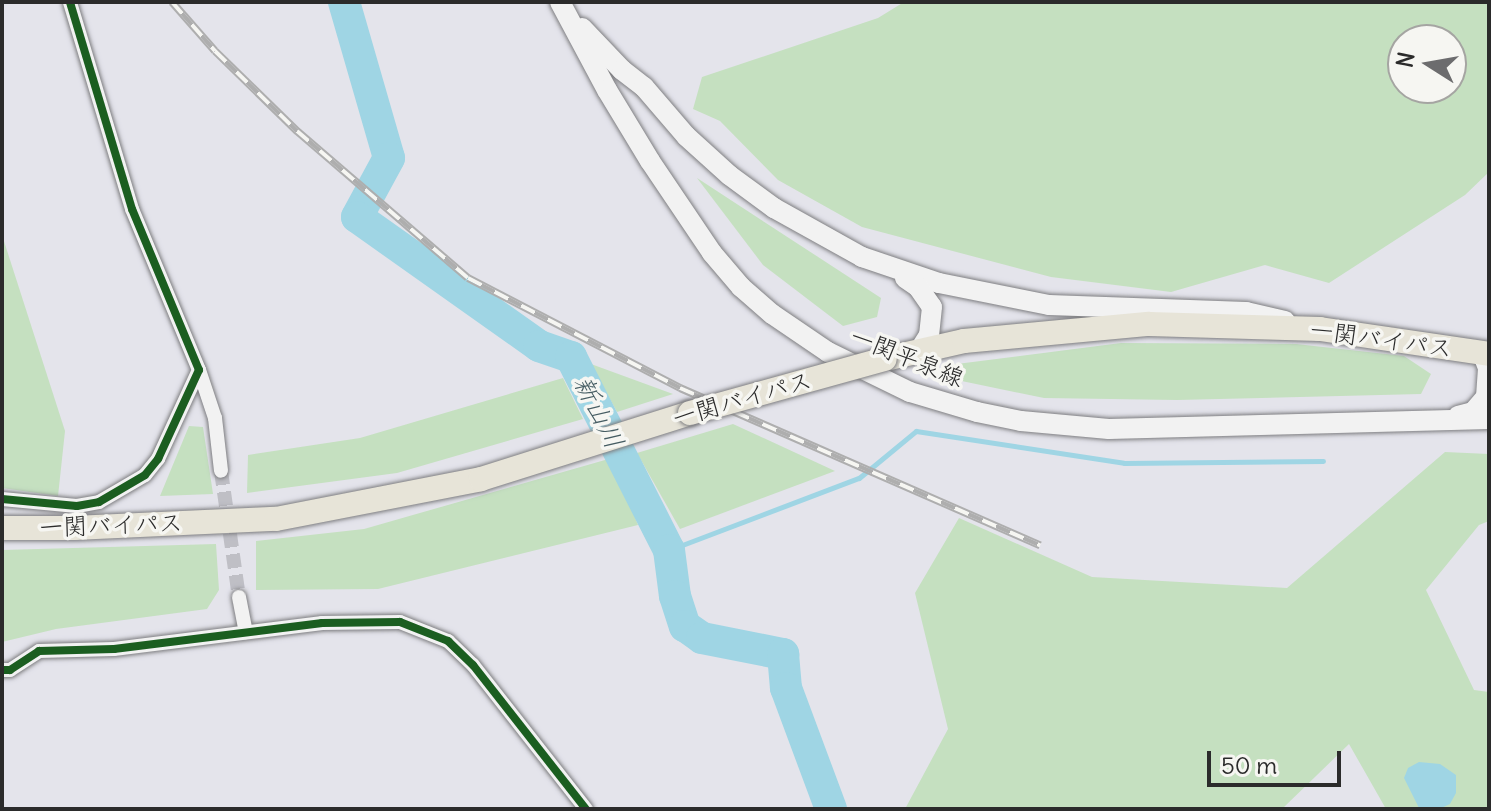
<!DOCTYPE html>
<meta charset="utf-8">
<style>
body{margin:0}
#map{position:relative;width:1491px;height:811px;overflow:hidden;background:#e4e4eb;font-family:Delius,"Klee One",sans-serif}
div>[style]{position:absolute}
.green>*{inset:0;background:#c5e0c0}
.water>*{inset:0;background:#9fd5e4}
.stream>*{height:5px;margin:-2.5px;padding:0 2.5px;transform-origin:2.5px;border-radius:2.5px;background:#9fd5e4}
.river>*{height:32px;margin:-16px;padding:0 16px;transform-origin:16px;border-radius:16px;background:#9fd5e4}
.minor-tunnel>*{height:14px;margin-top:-7px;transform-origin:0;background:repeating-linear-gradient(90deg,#bfbfc5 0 14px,transparent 0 21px)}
.roads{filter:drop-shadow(0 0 2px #7e7e81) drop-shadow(0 0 2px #7e7e81)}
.minor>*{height:14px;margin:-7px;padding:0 7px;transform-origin:7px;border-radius:7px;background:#f2f2f2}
.secondary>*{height:20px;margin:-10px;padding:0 10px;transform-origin:10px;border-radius:10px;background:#f2f2f2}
.trunk>*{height:24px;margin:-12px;padding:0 12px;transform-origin:12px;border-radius:12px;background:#e7e4d8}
.rail>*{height:8px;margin-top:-4px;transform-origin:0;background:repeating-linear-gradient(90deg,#f6f6f2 0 15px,#aeaeae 0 30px);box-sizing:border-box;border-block:2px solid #aeaeae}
.bridges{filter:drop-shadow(0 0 2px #7e7e81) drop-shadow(0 0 2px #7e7e81)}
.trunk-bridge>*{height:24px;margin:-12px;padding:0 12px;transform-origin:12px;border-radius:12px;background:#e7e4d8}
.cycleway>*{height:8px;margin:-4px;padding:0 4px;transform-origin:4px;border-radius:4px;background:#1b5e20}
span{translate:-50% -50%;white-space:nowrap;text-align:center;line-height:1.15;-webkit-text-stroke:7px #f6f6f2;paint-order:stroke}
.street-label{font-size:24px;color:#2b2b2b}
.water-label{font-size:26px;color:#455c62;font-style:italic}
.frame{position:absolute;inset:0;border:4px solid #2b2b2b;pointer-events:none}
.north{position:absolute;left:1387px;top:24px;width:80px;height:80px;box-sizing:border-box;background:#f6f6f2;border:2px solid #a5a5a2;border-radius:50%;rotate:281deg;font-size:22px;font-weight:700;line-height:32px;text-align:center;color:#2b2b2b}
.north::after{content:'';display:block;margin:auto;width:28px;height:36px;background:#6c6c6e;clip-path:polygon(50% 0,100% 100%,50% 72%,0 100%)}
.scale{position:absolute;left:1207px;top:751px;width:134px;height:36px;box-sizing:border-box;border:4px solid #2b2b2b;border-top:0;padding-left:10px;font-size:24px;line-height:28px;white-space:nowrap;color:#2b2b2b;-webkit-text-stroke:6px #f6f6f2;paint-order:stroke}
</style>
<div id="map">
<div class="green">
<div style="clip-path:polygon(evenodd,904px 2px,1489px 2px,1489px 172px,1465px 195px,1329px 283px,1265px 265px,1171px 292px,1051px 277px,862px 227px,778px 180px,720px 121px,693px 109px,702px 77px,878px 18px,904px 2px,1403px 40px,1451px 40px,1451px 88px,1403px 88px,1403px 40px)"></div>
<div style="clip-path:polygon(697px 178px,881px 298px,877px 317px,843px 326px,763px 265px)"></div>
<div style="clip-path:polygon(2px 235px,65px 431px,58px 496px,2px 488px)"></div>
<div style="clip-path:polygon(1121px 343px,1296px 344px,1404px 356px,1431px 374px,1421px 394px,1177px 400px,1044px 398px,952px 379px,941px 366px)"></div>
<div style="clip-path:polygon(591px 364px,673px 394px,617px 412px)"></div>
<div style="clip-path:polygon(563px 378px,583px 419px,397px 473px,247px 493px,248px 455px,360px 438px)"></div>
<div style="clip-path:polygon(733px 424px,835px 471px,680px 529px,637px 453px)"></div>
<div style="clip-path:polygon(189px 426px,203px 427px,213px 494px,160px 496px)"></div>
<div style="clip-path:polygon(1445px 452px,1489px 454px,1489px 521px,1479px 525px,1426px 590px,1474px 690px,1489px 692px,1489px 809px,1386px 809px,1349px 744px,1282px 809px,905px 809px,948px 729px,915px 593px,959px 518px,1092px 577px,1287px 588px)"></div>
<div style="clip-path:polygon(612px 458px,638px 525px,378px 589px,256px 590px,256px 541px,364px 529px)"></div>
<div style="clip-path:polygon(216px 544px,219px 590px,207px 609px,56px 629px,2px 642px,2px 550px)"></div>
</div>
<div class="water">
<div style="clip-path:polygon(1419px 762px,1440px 764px,1456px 775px,1456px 793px,1450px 804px,1439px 809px,1419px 808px,1404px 778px,1408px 768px)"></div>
</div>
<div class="stream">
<div style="left:669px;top:550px;width:203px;rotate:-20.8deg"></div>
<div style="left:859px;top:478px;width:74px;rotate:-39.5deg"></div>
<div style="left:916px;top:431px;width:210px;rotate:8.7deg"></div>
<div style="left:1124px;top:463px;width:199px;rotate:-0.6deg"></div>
</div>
<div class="river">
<div style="left:344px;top:2px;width:162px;rotate:73.9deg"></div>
<div style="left:389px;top:158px;width:67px;rotate:118.5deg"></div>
<div style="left:357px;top:217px;width:223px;rotate:35.3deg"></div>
<div style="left:539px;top:346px;width:34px;rotate:19deg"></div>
<div style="left:571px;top:357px;width:216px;rotate:63.1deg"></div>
<div style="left:669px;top:550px;width:46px;rotate:82.6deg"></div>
<div style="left:675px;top:596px;width:32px;rotate:72deg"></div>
<div style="left:685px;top:626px;width:21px;rotate:35deg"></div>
<div style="left:702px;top:638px;width:83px;rotate:11.2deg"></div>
<div style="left:783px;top:654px;width:34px;rotate:85deg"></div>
<div style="left:786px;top:688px;width:129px;rotate:69.6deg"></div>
</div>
<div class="minor-tunnel">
<div style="left:221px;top:471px;width:127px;rotate:81.9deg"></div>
</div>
<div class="roads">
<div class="minor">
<div style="left:199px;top:370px;width:51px;rotate:71.6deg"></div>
<div style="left:215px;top:418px;width:53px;rotate:83.5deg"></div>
<div style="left:2px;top:499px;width:75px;rotate:5.3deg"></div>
<div style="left:77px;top:506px;width:22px;rotate:-10deg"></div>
<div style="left:99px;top:502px;width:53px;rotate:-30.4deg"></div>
<div style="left:145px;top:475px;width:21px;rotate:-51deg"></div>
<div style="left:158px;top:459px;width:98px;rotate:-65.3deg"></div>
<div style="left:199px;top:370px;width:174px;rotate:-112.6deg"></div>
<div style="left:132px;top:209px;width:216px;rotate:-106.7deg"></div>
<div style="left:239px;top:597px;width:36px;rotate:79deg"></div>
<div style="left:2px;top:670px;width:8px"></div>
<div style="left:10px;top:670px;width:35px;rotate:-33deg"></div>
<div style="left:39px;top:651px;width:75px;rotate:-1.5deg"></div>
<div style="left:114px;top:649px;width:210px;rotate:-7.1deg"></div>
<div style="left:322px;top:623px;width:78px;rotate:-0.7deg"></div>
<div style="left:400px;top:622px;width:52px;rotate:21.6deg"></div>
<div style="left:448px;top:641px;width:35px;rotate:44deg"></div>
<div style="left:473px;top:665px;width:183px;rotate:51.9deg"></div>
</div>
<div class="secondary">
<div style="left:560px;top:2px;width:100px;rotate:61.9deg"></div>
<div style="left:607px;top:90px;width:83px;rotate:58.8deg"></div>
<div style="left:650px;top:161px;width:111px;rotate:56deg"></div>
<div style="left:712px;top:253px;width:45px;rotate:49.5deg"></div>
<div style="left:741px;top:287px;width:41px;rotate:41.1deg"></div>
<div style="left:772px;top:314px;width:68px;rotate:34.2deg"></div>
<div style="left:828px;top:352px;width:91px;rotate:26deg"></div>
<div style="left:910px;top:392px;width:70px;rotate:16.6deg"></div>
<div style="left:977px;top:412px;width:45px;rotate:11.6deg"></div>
<div style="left:1021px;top:421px;width:88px;rotate:5.2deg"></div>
<div style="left:1109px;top:429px;width:380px;rotate:-1.5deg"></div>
<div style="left:582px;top:28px;width:58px;rotate:46.4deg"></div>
<div style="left:622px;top:70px;width:28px;rotate:38deg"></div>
<div style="left:644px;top:87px;width:65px;rotate:49.4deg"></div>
<div style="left:686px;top:136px;width:58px;rotate:42.2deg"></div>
<div style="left:729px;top:175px;width:56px;rotate:36.3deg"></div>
<div style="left:774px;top:208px;width:101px;rotate:29.1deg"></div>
<div style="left:862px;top:257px;width:81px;rotate:18.7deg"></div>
<div style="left:939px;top:283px;width:112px;rotate:11.3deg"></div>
<div style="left:1049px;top:305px;width:197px;rotate:2deg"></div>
<div style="left:1246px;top:312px;width:40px;rotate:13deg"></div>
<div style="left:905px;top:278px;width:16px;rotate:35deg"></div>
<div style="left:918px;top:287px;width:24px;rotate:55deg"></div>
<div style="left:932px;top:307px;width:28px;rotate:96deg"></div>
<div style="left:929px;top:335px;width:19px;rotate:122deg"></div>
<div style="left:1458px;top:416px;width:16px;rotate:-15deg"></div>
<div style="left:1473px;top:412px;width:20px;rotate:-49deg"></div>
<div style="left:1486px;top:397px;width:29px;rotate:-86deg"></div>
<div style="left:1488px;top:368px;width:17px;rotate:-111deg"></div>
</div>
<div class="trunk">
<div style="left:885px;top:359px;width:81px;rotate:-12.8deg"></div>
<div style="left:964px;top:341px;width:186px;rotate:-5.3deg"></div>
<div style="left:1149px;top:324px;width:171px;rotate:1.7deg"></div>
<div style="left:1320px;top:329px;width:171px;rotate:8.4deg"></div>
<div style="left:2px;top:528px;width:72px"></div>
<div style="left:74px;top:528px;width:202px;rotate:-2.6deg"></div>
<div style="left:276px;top:519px;width:209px;rotate:-11deg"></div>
<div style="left:481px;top:479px;width:219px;rotate:-17.5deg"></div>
</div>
</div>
<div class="rail">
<div style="left:172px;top:2px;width:65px;rotate:48.7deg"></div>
<div style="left:215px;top:51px;width:115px;rotate:44.3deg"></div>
<div style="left:297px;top:131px;width:225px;rotate:40.7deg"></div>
<div style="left:468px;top:278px;width:239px;rotate:27.4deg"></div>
<div style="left:680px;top:388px;width:393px;rotate:23.6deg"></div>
</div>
<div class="bridges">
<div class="trunk-bridge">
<div style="left:690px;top:413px;width:202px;rotate:-15.5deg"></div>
</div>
</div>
<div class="cycleway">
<div style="left:2px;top:499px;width:75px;rotate:5.3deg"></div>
<div style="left:77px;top:506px;width:22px;rotate:-10deg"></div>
<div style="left:99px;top:502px;width:53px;rotate:-30.4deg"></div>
<div style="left:145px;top:475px;width:21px;rotate:-51deg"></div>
<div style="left:158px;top:459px;width:98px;rotate:-65.3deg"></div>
<div style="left:199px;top:370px;width:174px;rotate:-112.6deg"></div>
<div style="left:132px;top:209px;width:216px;rotate:-106.7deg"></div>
<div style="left:2px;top:670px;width:8px"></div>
<div style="left:10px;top:670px;width:35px;rotate:-33deg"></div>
<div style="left:39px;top:651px;width:75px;rotate:-1.5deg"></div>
<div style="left:114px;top:649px;width:210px;rotate:-7.1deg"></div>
<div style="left:322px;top:623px;width:78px;rotate:-0.7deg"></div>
<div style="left:400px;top:622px;width:52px;rotate:21.6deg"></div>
<div style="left:448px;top:641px;width:35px;rotate:44deg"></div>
<div style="left:473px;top:665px;width:183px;rotate:51.9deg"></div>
</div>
<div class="street-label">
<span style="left:1381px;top:339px;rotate:8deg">一関バイパス</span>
<span style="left:907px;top:357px;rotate:22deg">一関平泉線</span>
<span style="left:742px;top:399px;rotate:-16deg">一関バイパス</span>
<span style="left:111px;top:525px;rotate:-2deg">一関バイパス</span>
</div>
<div class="water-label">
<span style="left:599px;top:412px;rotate:63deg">新山川</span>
</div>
<div class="frame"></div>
<div class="north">N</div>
<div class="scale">50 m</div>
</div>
